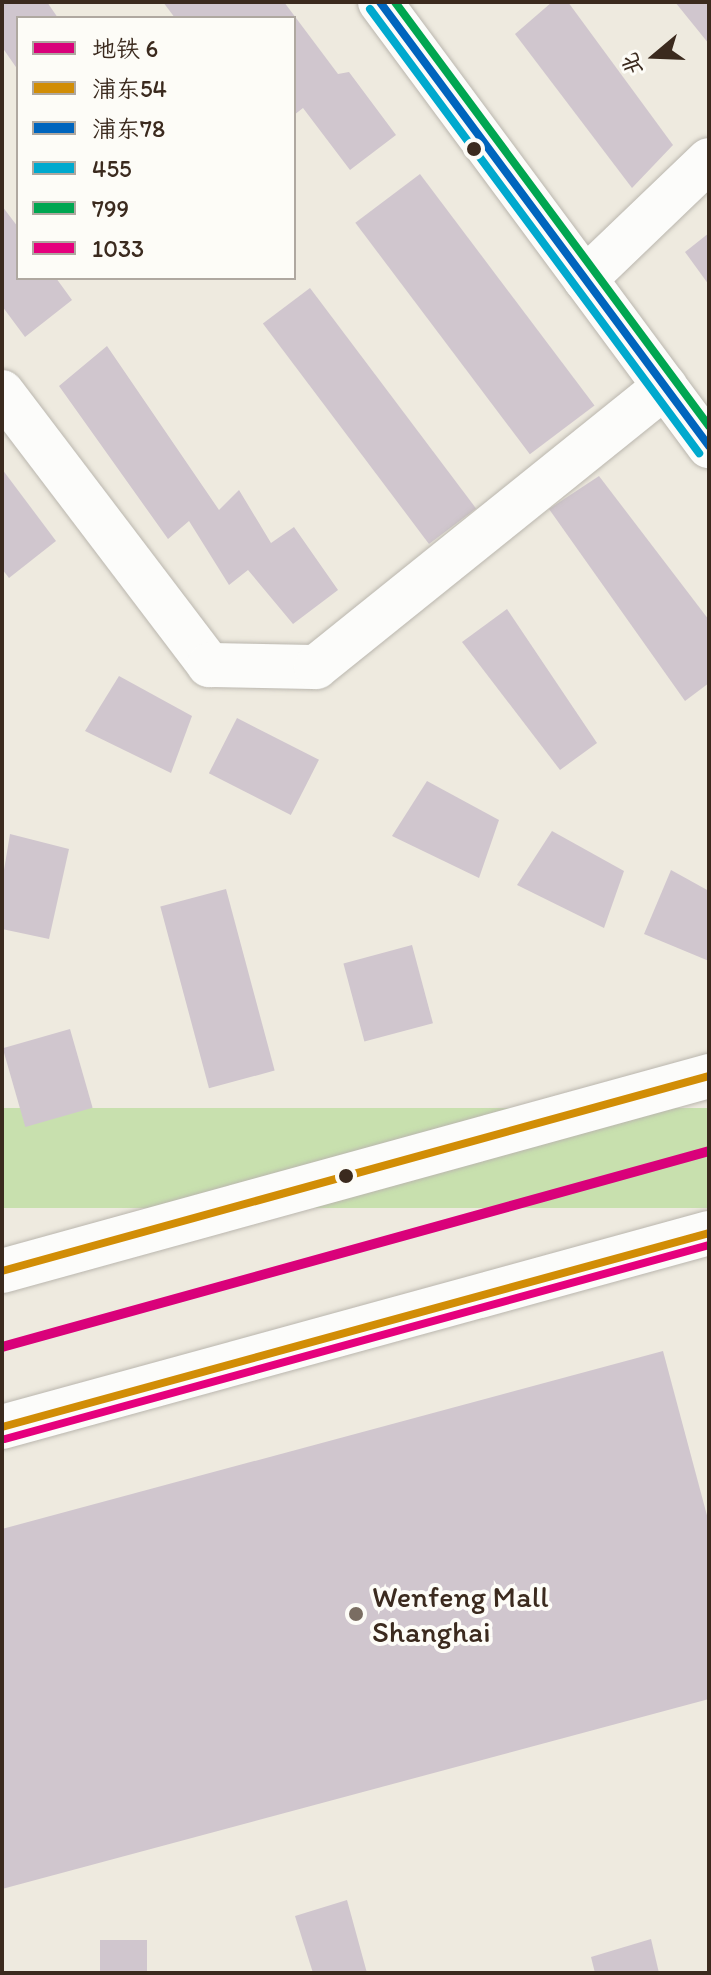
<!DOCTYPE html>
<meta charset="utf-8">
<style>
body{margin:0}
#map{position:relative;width:711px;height:1975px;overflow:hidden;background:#eeeadf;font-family:Itim,"LXGW WenKai TC",sans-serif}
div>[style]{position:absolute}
.green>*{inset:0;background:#c8e0ae;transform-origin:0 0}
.building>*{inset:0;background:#d0c6ce;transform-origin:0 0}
.roads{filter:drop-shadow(0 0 2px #bab6ae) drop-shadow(0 0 2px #bab6ae)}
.minor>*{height:44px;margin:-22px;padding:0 22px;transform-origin:22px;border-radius:22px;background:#fcfcfa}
.major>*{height:44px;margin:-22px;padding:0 22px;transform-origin:22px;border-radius:22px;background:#fcfcfa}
.bus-1>*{height:8px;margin:-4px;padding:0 4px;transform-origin:4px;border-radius:4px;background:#d18d06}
.bus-2>*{height:8px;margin:-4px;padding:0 4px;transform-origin:4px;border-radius:4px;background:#0065bd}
.bus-3>*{height:8px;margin:-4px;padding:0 4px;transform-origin:4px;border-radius:4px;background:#00a9ce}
.bus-4>*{height:8px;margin:-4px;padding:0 4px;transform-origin:4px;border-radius:4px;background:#00a651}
.bus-5>*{height:8px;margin:-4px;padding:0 4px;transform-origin:4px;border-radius:4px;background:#e5007d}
.metro-1>*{height:10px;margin:-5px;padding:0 5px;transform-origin:5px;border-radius:5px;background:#d9017a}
.dots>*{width:22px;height:22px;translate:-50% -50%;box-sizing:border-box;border:4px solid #fdfcf7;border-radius:50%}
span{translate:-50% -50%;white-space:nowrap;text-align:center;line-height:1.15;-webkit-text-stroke:8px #fdfcf7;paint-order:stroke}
.poi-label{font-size:30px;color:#3b2a1e}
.left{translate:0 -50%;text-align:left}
.frame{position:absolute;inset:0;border:4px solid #3b2a1e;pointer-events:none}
.legend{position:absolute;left:16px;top:16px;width:280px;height:264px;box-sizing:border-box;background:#fdfcf7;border:2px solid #afa8a0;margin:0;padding:10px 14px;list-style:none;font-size:24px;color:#3b2a1e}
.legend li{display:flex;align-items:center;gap:16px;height:40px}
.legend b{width:40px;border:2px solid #afa8a0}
.north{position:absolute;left:615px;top:16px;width:80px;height:80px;-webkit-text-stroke:6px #fdfcf7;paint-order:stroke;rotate:251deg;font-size:22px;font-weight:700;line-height:32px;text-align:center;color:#3b2a1e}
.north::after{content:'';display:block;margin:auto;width:28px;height:36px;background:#3b2a1e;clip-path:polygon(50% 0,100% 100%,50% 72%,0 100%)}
</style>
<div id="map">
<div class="green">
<div style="left:709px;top:1108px;width:100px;height:733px;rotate:90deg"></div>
</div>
<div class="building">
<div style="clip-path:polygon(47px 2px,58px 18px,18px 18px,18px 70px,2px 47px,2px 4px)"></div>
<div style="clip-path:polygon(163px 2px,284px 2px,338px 74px,349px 72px,396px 135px,350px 170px,303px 108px,294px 115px,294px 18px,175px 18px)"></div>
<div style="clip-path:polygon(552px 2px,568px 2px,673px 145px,632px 188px,515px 34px)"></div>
<div style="clip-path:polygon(675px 2px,709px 2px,709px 44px)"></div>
<div style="left:420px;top:174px;width:290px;height:81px;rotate:53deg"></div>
<div style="clip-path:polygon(2px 206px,18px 227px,18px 278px,56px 278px,72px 300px,25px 337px,2px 306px)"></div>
<div style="clip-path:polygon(709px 233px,709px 285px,685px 252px)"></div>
<div style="left:310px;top:288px;width:276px;height:59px;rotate:53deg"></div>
<div style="clip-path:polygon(107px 346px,219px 510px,239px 490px,271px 543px,294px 527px,338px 590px,293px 624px,248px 570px,229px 585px,189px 521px,168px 539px,59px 386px)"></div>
<div style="clip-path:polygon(2px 469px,56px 541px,9px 578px,2px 569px)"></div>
<div style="clip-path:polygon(599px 476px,709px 620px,709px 683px,685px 701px,549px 509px)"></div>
<div style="clip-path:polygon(507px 609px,597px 743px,560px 770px,462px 642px)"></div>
<div style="clip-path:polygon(119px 676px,192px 716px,171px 773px,85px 731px)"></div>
<div style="left:237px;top:718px;width:92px;height:62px;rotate:27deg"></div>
<div style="clip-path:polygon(427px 781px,499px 820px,479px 878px,392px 836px)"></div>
<div style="clip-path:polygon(552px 831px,624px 871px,604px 928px,517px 885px)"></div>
<div style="clip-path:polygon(10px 834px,69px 849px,49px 939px,2px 929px,2px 882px)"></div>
<div style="clip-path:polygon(671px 870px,709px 891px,709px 961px,644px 934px)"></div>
<div style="left:226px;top:889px;width:188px;height:68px;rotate:75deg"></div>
<div style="left:412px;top:945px;width:81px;height:71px;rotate:75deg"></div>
<div style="left:70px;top:1029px;width:82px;height:70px;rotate:74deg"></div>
<div style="clip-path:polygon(663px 1351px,709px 1523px,709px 1699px,2px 1889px,2px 1529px)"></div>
<div style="clip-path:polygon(347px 1900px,367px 1973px,313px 1973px,295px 1916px)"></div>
<div style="clip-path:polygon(651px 1939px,659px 1973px,595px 1973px,591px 1957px)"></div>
<div style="left:100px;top:1940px;width:47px;height:33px"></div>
</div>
<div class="roads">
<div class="minor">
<div style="left:380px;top:2px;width:553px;rotate:53.46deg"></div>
<div style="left:585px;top:279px;width:172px;rotate:-43.8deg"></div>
<div style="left:2px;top:392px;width:343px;rotate:52.8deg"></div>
<div style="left:209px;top:665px;width:107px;rotate:1.1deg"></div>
<div style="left:316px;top:667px;width:448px;rotate:-38.8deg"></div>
</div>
<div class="major">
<div style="left:2px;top:1271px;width:733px;rotate:-15.42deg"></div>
<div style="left:2px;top:1427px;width:733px;rotate:-15.34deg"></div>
</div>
</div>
<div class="bus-1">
<div style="left:2px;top:1271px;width:733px;rotate:-15.42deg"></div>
<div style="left:2px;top:1427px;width:733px;rotate:-15.34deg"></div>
</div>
<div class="bus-2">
<div style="left:380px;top:2px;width:553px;rotate:53.46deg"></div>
</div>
<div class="bus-3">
<div style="left:370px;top:9px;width:553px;rotate:53.46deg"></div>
</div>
<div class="bus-4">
<div style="left:395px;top:2px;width:528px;rotate:53.48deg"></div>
</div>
<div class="bus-5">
<div style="left:5px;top:1439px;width:730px;rotate:-15.41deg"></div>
</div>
<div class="metro-1">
<div style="left:2px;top:1347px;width:734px;rotate:-15.49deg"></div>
</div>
<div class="dots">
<div style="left:474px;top:149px;background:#3b2a1e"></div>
<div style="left:346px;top:1176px;background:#3b2a1e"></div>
<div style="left:356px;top:1614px;background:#7a6d62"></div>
</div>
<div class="poi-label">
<span class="left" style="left:372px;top:1614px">Wenfeng Mall<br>Shanghai</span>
</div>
<div class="frame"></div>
<ul class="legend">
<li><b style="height:10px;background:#d9017a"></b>地铁 6</li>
<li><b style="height:10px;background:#d18d06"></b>浦东54</li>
<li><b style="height:10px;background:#0065bd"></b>浦东78</li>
<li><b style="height:10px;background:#00a9ce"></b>455</li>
<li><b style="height:10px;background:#00a651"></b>799</li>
<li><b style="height:10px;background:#e5007d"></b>1033</li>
</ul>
<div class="north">北</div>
</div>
